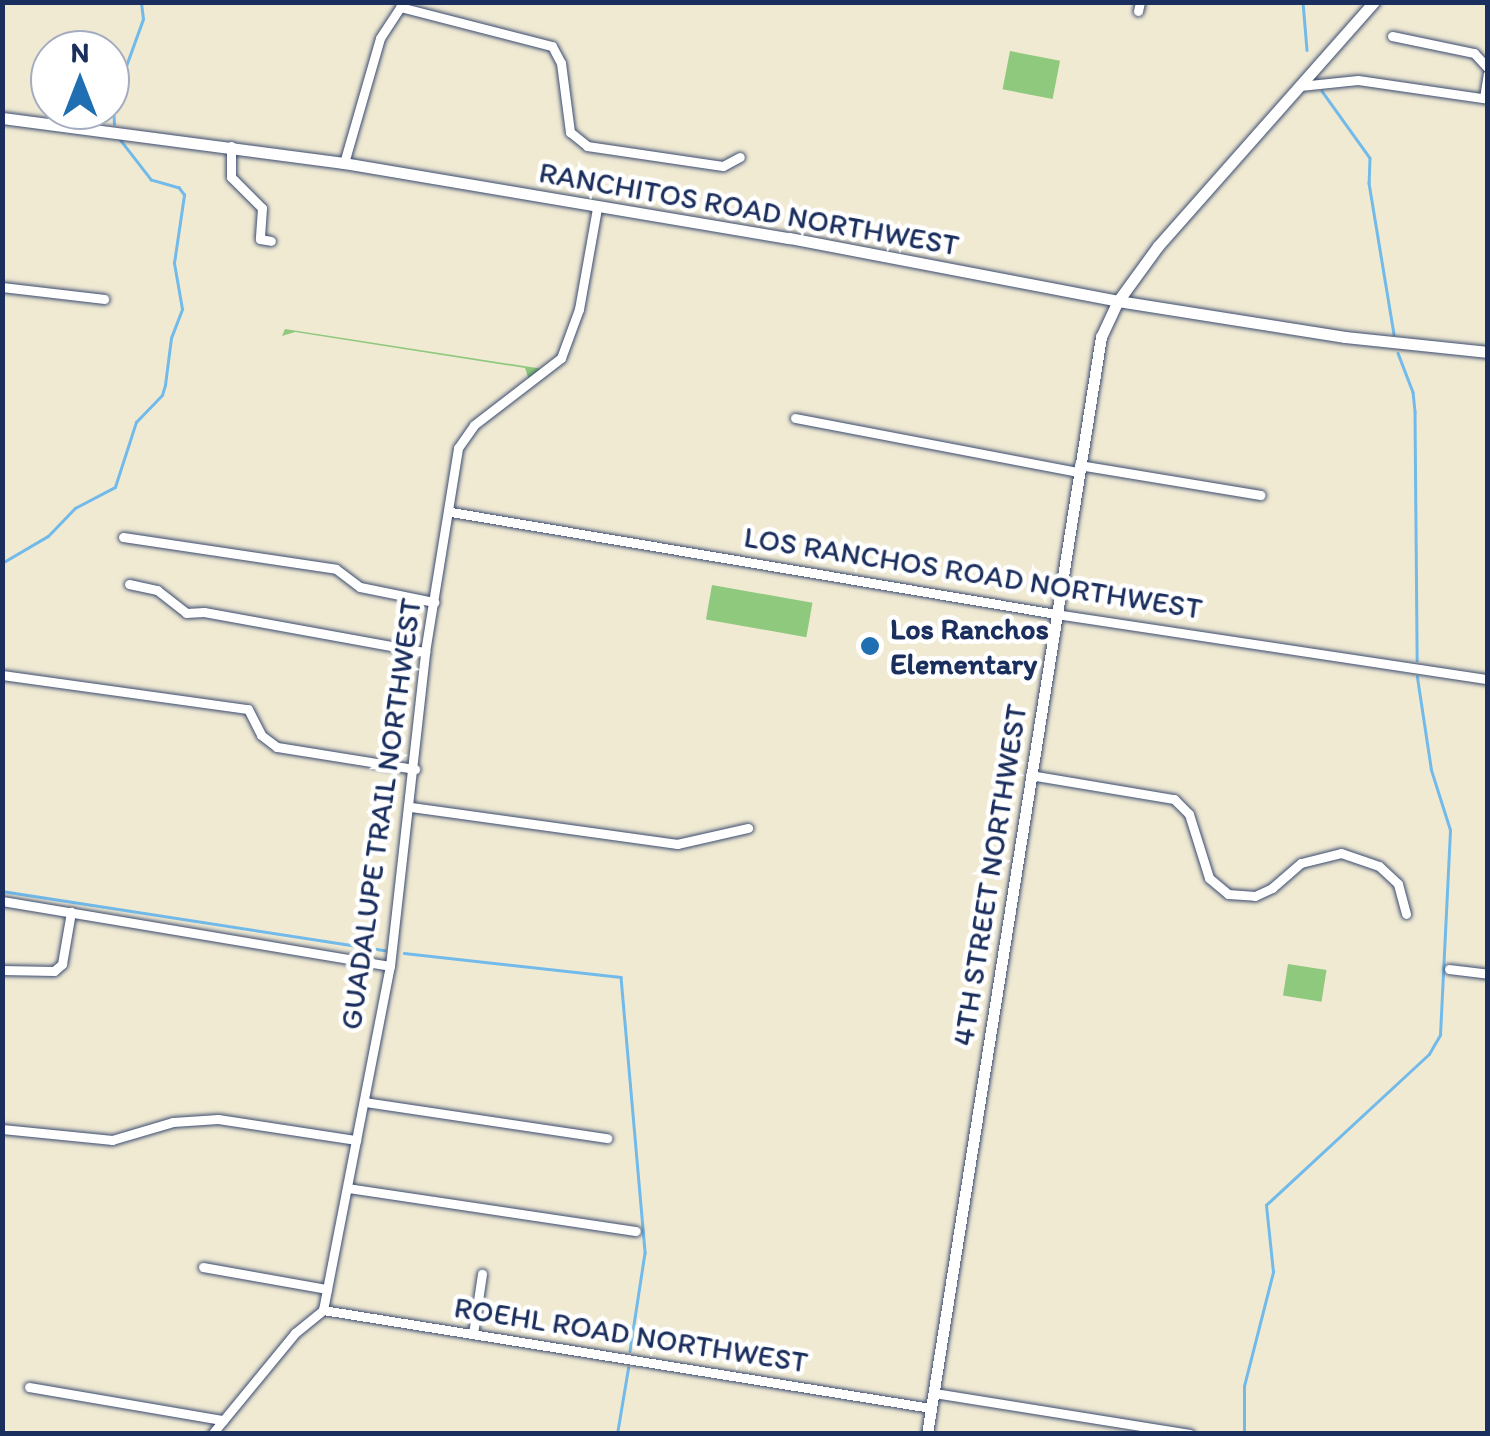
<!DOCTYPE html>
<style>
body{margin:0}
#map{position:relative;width:1490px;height:1436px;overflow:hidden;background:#f0ead3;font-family:Itim,sans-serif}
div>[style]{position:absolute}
.green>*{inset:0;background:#8fc97d;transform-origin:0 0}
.stream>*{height:2.5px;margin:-1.25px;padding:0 1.25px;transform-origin:1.25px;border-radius:1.25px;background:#72baea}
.roads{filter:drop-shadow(0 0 2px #3b4b70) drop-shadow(0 0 2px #3b4b70)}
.street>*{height:9px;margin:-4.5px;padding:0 4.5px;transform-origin:4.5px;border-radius:4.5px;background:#fff}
.secondary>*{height:11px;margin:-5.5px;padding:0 5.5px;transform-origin:5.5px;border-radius:5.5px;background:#fff}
.dots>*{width:28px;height:28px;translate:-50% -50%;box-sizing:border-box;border:5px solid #fff;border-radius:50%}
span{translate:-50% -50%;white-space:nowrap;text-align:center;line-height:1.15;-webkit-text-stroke:9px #fff;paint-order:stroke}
.street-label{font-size:30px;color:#1b2f5e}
.poi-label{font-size:30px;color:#1b2f5e;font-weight:700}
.left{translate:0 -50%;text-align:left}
.frame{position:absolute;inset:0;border:5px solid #1b2f5e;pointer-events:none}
.north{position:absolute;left:30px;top:30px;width:100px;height:100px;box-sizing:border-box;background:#fff;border:2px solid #a4acbf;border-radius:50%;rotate:0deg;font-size:28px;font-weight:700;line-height:40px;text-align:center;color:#1b2f5e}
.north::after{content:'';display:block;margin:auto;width:35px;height:45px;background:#1f6fb2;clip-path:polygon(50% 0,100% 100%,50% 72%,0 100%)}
</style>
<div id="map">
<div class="green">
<div style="left:1010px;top:51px;width:51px;height:39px;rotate:11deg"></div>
<div style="clip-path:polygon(285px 329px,543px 369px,529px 380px,525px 368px,295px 332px,282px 336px)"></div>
<div style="left:712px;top:585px;width:102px;height:35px;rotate:10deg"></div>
<div style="left:1288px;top:964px;width:39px;height:32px;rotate:9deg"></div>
</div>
<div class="stream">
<div style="left:1303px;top:2px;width:48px;rotate:85.2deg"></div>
<div style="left:1322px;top:91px;width:82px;rotate:54.4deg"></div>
<div style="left:1370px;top:158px;width:25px;rotate:92deg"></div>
<div style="left:1369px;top:183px;width:153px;rotate:80.6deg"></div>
<div style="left:114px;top:124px;width:22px;rotate:-93deg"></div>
<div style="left:113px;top:102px;width:88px;rotate:-70.1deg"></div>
<div style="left:143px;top:19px;width:17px;rotate:-97deg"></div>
<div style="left:1398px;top:353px;width:42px;rotate:69deg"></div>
<div style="left:1413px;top:392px;width:20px;rotate:84deg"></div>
<div style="left:1415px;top:412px;width:248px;rotate:89.5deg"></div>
<div style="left:2px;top:563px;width:53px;rotate:-30.4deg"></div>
<div style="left:48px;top:536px;width:39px;rotate:-46deg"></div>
<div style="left:75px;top:508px;width:45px;rotate:-27.7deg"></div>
<div style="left:115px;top:487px;width:68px;rotate:-72.1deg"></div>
<div style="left:136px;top:422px;width:37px;rotate:-46deg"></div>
<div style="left:162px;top:395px;width:10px;rotate:-73deg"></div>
<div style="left:165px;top:385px;width:47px;rotate:-82.7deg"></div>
<div style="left:171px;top:338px;width:31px;rotate:-69deg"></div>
<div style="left:182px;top:309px;width:47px;rotate:-99.9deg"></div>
<div style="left:174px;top:263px;width:69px;rotate:-81.6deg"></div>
<div style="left:184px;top:195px;width:9px;rotate:-126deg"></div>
<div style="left:179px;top:188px;width:29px;rotate:-164deg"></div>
<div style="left:151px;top:180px;width:51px;rotate:-127.8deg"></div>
<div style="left:2px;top:891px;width:387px;rotate:8.8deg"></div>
<div style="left:404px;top:953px;width:218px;rotate:6.3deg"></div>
<div style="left:621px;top:977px;width:277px;rotate:85deg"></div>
<div style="left:645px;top:1253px;width:99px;rotate:98.7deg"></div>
<div style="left:617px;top:1434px;width:67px;rotate:-80.5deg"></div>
<div style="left:1244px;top:1434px;width:48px;rotate:-90deg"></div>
<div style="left:1244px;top:1386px;width:118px;rotate:-75.7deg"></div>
<div style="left:1273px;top:1272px;width:67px;rotate:-96deg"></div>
<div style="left:1266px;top:1205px;width:222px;rotate:-42.8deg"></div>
<div style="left:1429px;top:1054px;width:22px;rotate:-60deg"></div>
<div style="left:1440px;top:1035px;width:205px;rotate:-87.2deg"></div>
<div style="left:1450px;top:830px;width:63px;rotate:-107.6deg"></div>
<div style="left:1431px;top:770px;width:94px;rotate:-98.6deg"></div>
</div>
<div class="roads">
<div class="street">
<div style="left:400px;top:7px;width:157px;rotate:14.4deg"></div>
<div style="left:552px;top:46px;width:19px;rotate:62deg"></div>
<div style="left:561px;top:63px;width:70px;rotate:82.6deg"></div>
<div style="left:570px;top:132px;width:22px;rotate:39deg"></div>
<div style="left:587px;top:146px;width:137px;rotate:8.4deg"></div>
<div style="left:723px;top:166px;width:19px;rotate:-28deg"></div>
<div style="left:1138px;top:11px;width:9px;rotate:-77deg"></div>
<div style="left:1392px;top:36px;width:84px;rotate:11.7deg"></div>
<div style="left:1474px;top:53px;width:21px;rotate:47deg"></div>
<div style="left:1300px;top:86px;width:58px;rotate:-5.9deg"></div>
<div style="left:1358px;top:80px;width:131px;rotate:8.3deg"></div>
<div style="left:1484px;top:98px;width:24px;rotate:-81deg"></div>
<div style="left:231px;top:146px;width:31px;rotate:90deg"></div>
<div style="left:231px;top:177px;width:44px;rotate:45deg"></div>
<div style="left:262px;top:208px;width:31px;rotate:94deg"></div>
<div style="left:260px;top:239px;width:11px;rotate:10deg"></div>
<div style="left:344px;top:163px;width:130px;rotate:-73.9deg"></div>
<div style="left:380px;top:38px;width:42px;rotate:-56.7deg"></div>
<div style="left:2px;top:287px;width:103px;rotate:6.7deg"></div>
<div style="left:795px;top:418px;width:288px;rotate:10.8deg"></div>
<div style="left:1079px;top:465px;width:184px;rotate:9.4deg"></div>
<div style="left:451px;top:512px;width:614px;rotate:9.57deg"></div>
<div style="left:1056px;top:614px;width:437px;rotate:8.6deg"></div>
<div style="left:123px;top:537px;width:215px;rotate:8.5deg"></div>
<div style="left:336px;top:569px;width:30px;rotate:37deg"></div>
<div style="left:360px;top:587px;width:76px;rotate:11.5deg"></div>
<div style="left:129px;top:584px;width:29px;rotate:12deg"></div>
<div style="left:157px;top:590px;width:37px;rotate:38deg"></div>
<div style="left:186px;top:613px;width:18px;rotate:-3deg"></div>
<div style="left:204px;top:612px;width:225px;rotate:10.3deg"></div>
<div style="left:2px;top:675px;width:248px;rotate:7.9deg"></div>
<div style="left:248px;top:709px;width:29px;rotate:63deg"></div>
<div style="left:261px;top:735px;width:20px;rotate:37deg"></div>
<div style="left:277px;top:747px;width:140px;rotate:9.1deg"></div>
<div style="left:1030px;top:775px;width:146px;rotate:9.5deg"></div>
<div style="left:1174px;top:799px;width:21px;rotate:45deg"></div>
<div style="left:1189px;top:814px;width:67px;rotate:72.6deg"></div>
<div style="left:1209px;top:878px;width:25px;rotate:40deg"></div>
<div style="left:1228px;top:894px;width:27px;rotate:4deg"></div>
<div style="left:1255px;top:896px;width:19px;rotate:-25deg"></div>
<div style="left:1272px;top:888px;width:38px;rotate:-41deg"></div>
<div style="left:1301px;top:863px;width:41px;rotate:-14deg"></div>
<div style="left:1341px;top:853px;width:40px;rotate:18.9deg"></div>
<div style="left:1379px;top:866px;width:26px;rotate:43deg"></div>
<div style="left:1398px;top:884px;width:31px;rotate:75deg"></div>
<div style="left:411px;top:807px;width:269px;rotate:7.9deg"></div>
<div style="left:677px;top:844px;width:73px;rotate:-12.7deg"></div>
<div style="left:2px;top:901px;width:393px;rotate:9.5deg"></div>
<div style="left:1449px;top:969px;width:39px;rotate:7deg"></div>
<div style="left:2px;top:970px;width:52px;rotate:1.1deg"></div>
<div style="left:54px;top:971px;width:11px;rotate:-41deg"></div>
<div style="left:62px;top:964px;width:53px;rotate:-80.2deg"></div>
<div style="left:365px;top:1102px;width:245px;rotate:8.5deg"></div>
<div style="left:2px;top:1129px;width:111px;rotate:5.7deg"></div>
<div style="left:112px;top:1140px;width:64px;rotate:-16.4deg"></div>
<div style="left:173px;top:1122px;width:45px;rotate:-3.8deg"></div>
<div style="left:218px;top:1119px;width:140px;rotate:8.7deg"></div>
<div style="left:348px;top:1188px;width:291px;rotate:8.5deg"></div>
<div style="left:203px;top:1267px;width:126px;rotate:10.1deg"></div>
<div style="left:323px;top:1310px;width:616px;rotate:9.16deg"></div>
<div style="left:473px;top:1334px;width:61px;rotate:-81.5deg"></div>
<div style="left:29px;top:1387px;width:197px;rotate:9.7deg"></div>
<div style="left:934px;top:1393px;width:259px;rotate:9.1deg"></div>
<div style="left:212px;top:1434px;width:131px;rotate:-50.6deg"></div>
<div style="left:295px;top:1333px;width:36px;rotate:-39deg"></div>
<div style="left:323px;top:1310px;width:350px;rotate:-79deg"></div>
<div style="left:390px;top:966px;width:316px;rotate:-83.6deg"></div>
<div style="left:425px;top:652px;width:207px;rotate:-80.8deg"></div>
<div style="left:458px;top:448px;width:28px;rotate:-55deg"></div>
<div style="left:474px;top:425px;width:110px;rotate:-37.6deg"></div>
<div style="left:561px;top:358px;width:52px;rotate:-69.8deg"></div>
<div style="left:579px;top:309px;width:103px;rotate:-79.9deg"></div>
</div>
<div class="secondary">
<div style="left:2px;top:118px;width:345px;rotate:7.5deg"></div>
<div style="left:344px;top:163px;width:451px;rotate:9.6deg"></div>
<div style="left:789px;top:238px;width:335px;rotate:10.8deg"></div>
<div style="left:1118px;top:301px;width:230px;rotate:9deg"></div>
<div style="left:1345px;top:337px;width:144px;rotate:6deg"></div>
<div style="left:927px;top:1434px;width:1111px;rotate:-80.99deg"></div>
<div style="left:1101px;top:337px;width:40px;rotate:-65deg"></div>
<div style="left:1118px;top:301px;width:68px;rotate:-54deg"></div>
<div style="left:1158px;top:246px;width:326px;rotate:-48.5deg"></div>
</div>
</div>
<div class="dots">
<div style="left:870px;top:646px;background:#1f6fb2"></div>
</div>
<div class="street-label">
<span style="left:749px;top:209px;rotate:10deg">RANCHITOS ROAD NORTHWEST</span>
<span style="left:973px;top:573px;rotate:9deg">LOS RANCHOS ROAD NORTHWEST</span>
<span style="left:381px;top:814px;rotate:-82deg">GUADALUPE TRAIL NORTHWEST</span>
<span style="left:990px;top:875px;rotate:-81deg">4TH STREET NORTHWEST</span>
<span style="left:631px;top:1335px;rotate:9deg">ROEHL ROAD NORTHWEST</span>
</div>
<div class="poi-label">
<span class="left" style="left:890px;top:646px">Los Ranchos<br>Elementary</span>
</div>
<div class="frame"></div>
<div class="north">N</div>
</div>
